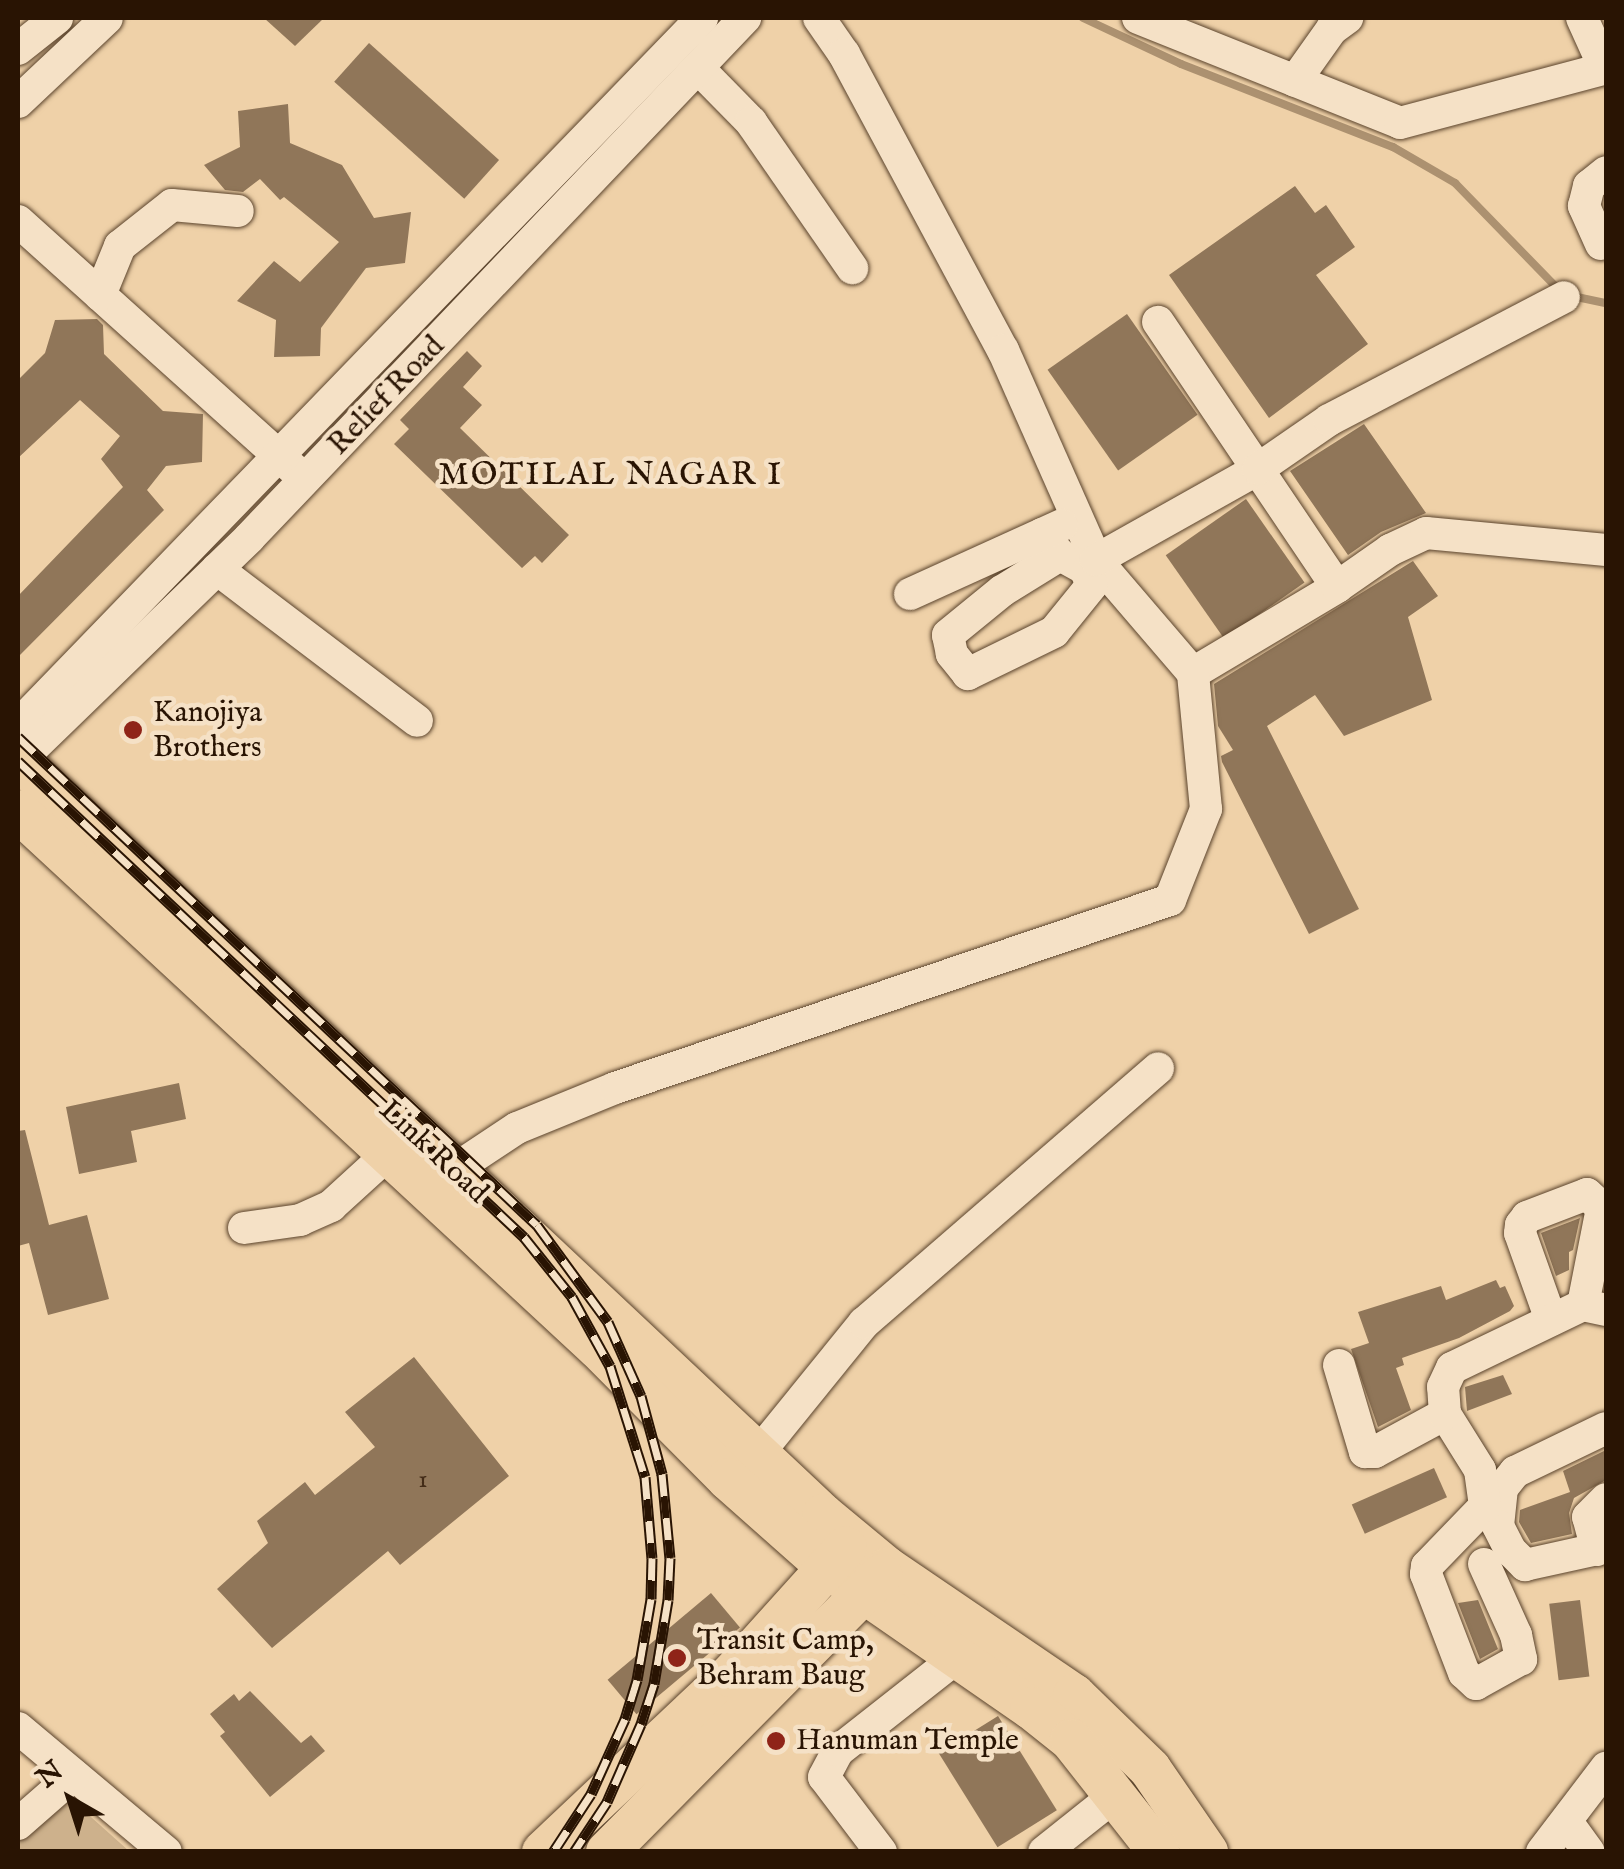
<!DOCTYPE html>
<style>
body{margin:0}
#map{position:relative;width:1624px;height:1869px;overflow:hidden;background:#efd1a8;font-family:"IM FELL English",serif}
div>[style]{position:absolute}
.green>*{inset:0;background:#cdb18c}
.stream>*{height:8px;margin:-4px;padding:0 4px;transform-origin:4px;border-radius:4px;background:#ac9170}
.building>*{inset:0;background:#907659;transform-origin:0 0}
.roads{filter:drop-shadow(0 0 2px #5a432c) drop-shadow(0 0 2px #5a432c)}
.minor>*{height:32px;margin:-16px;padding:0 16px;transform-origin:16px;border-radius:16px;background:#f5e1c6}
.major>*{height:42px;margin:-21px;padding:0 21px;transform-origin:21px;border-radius:21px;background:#efd1a8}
.rail>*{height:11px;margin-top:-5.5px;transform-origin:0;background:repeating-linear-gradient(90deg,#f5e1c6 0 22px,#291403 0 44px);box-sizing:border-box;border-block:2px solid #291403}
.dots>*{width:28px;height:28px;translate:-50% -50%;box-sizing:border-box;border:5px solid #f5e1c6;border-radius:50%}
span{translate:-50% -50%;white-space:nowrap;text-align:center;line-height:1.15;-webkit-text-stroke:9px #f5e1c6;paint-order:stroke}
.number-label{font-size:25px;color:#432c18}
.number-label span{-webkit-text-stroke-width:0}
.street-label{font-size:30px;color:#291403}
.poi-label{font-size:30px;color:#291403}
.left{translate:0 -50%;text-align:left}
.neighbourhood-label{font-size:32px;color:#291403;letter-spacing:2.5px}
.frame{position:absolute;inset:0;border:20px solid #291403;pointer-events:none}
.north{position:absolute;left:20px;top:1749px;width:100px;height:100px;-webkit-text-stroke:8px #f5e1c6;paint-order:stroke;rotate:321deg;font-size:28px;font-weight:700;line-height:40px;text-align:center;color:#291403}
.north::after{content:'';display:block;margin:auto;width:35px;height:45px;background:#291403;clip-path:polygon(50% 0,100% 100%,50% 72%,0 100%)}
</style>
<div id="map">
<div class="green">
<div style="clip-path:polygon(63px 1792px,129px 1851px,18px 1852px,18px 1833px)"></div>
</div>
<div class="stream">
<div style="left:1083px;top:18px;width:108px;rotate:25.1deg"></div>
<div style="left:1181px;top:64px;width:228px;rotate:21.4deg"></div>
<div style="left:1393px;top:147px;width:72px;rotate:30.1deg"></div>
<div style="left:1455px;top:183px;width:151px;rotate:45.8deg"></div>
<div style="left:1572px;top:296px;width:35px;rotate:12deg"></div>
</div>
<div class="building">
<div style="clip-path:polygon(264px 18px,324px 18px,295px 46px)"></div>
<div style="left:369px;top:43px;width:175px;height:52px;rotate:42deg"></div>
<div style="clip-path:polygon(288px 104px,290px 143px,342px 165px,374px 218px,411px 212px,405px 263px,366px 268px,321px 328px,320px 356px,274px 357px,276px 320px,237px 301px,274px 261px,300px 282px,339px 242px,284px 197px,280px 200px,260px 179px,243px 192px,225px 190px,204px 165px,240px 147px,238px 111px)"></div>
<div style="clip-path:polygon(1295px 186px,1315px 213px,1326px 205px,1355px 247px,1316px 275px,1368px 344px,1269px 418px,1169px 275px)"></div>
<div style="left:1127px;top:314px;width:123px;height:97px;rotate:55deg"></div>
<div style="clip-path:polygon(97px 319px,103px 325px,104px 354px,163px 411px,203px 414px,202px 462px,166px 466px,147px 490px,164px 510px,18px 657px,18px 596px,123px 487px,101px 459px,120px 436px,80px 400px,18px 458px,18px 380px,45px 353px,55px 320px)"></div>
<div style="clip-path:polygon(467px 351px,482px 366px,463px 387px,482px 405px,460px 428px,569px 535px,542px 563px,535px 556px,522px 568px,394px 444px,409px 429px,400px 420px)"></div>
<div style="clip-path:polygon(1364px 424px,1426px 513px,1381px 532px,1348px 555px,1290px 471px)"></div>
<div style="left:1246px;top:499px;width:102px;height:98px;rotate:55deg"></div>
<div style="clip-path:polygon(1413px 561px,1438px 596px,1408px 617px,1432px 700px,1344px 736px,1315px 695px,1267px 726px,1359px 909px,1309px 934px,1222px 762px,1221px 756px,1233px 750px,1218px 726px,1214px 684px)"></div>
<div style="clip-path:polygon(179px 1083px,186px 1119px,131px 1131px,137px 1162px,79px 1174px,66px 1107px)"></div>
<div style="clip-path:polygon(25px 1130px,49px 1225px,87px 1215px,109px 1299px,48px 1315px,29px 1243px,18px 1246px,18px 1131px)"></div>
<div style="clip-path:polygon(1580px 1218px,1573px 1250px,1569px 1252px,1569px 1270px,1556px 1276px,1541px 1233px)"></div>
<div style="clip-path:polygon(1496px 1280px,1500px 1288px,1505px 1286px,1514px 1306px,1510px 1311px,1459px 1338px,1402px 1358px,1404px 1365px,1396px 1368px,1411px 1410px,1378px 1427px,1351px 1349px,1369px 1343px,1358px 1312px,1441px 1286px,1446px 1300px)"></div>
<div style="clip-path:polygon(414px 1357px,509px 1476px,400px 1565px,388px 1551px,272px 1648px,217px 1589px,268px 1543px,257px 1521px,305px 1482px,315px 1495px,375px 1447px,345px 1412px)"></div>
<div style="clip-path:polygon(1503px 1375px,1512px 1394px,1467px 1411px,1465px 1387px)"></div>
<div style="clip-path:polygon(1606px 1450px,1606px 1480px,1574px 1498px,1569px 1513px,1572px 1534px,1531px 1543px,1519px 1522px,1520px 1510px,1570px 1492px,1563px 1471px)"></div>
<div style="left:1434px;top:1468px;width:32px;height:90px;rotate:66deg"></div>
<div style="left:711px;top:1593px;width:45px;height:135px;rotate:50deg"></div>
<div style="clip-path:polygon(1478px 1600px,1498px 1649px,1480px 1659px,1458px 1603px)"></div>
<div style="left:1580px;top:1600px;width:77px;height:31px;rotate:83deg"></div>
<div style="clip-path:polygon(250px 1691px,301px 1743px,311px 1735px,325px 1751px,270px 1797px,220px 1736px,225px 1732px,210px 1714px,234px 1694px,239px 1701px)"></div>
<div style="left:998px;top:1716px;width:111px;height:70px;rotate:58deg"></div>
</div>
<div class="roads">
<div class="minor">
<div style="left:819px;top:18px;width:44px;rotate:55.2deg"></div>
<div style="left:844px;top:54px;width:336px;rotate:61.8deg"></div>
<div style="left:1003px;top:350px;width:230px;rotate:66.1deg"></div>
<div style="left:1096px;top:560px;width:149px;rotate:49.4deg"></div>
<div style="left:1193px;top:673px;width:168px;rotate:-30.8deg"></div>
<div style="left:1337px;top:587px;width:320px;rotate:-124deg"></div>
<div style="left:1138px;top:18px;width:282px;rotate:21.8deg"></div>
<div style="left:1400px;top:123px;width:213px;rotate:-14.9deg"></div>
<div style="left:1582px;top:18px;width:56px;rotate:65.7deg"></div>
<div style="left:18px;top:49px;width:50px;rotate:-38.5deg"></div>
<div style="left:698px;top:68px;width:76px;rotate:45.5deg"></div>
<div style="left:751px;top:122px;width:178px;rotate:55.3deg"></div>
<div style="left:1295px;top:81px;width:64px;rotate:-54.6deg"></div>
<div style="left:1332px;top:29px;width:19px;rotate:-36deg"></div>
<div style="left:18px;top:102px;width:122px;rotate:-43.3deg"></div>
<div style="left:18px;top:221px;width:372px;rotate:42deg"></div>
<div style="left:1601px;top:244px;width:42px;rotate:-114.1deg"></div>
<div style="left:1584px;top:206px;width:21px;rotate:-76deg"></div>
<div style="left:1589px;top:186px;width:22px;rotate:-39deg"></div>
<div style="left:100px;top:295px;width:53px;rotate:-67.8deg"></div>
<div style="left:120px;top:246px;width:66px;rotate:-38.3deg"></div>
<div style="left:172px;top:205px;width:66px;rotate:5.2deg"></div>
<div style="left:1042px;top:534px;width:28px;rotate:49deg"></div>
<div style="left:1060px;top:555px;width:29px;rotate:29deg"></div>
<div style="left:1085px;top:569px;width:17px;rotate:66deg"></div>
<div style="left:1092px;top:585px;width:60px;rotate:129deg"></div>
<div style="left:1054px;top:632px;width:96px;rotate:154deg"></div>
<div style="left:968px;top:674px;width:26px;rotate:-129deg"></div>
<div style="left:952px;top:654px;width:19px;rotate:-102deg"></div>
<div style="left:948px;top:635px;width:70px;rotate:-39.2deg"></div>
<div style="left:1002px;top:591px;width:68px;rotate:-31.8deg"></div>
<div style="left:1096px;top:560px;width:186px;rotate:-29.3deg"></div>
<div style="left:1258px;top:469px;width:86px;rotate:-34.6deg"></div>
<div style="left:1329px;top:420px;width:265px;rotate:-27.6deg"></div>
<div style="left:217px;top:569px;width:251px;rotate:37.2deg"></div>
<div style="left:1337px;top:587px;width:65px;rotate:-34.9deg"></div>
<div style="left:1390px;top:550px;width:40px;rotate:-25deg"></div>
<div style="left:1426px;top:533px;width:181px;rotate:5.4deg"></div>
<div style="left:910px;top:594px;width:167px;rotate:-24.4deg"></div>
<div style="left:18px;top:725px;width:984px;rotate:-45.95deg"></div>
<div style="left:18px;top:762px;width:322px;rotate:-44.1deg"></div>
<div style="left:249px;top:538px;width:719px;rotate:-46.35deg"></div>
<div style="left:452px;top:1171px;width:78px;rotate:-33.5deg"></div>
<div style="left:517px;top:1128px;width:106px;rotate:-22.2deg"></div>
<div style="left:615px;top:1088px;width:586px;rotate:-18.71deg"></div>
<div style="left:1170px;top:900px;width:98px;rotate:-68.4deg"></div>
<div style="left:1206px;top:809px;width:137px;rotate:-95.5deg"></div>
<div style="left:244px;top:1228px;width:57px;rotate:-8.1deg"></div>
<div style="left:300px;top:1220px;width:34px;rotate:-24deg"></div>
<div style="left:331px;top:1206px;width:77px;rotate:-42.4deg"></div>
<div style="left:1551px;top:1320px;width:92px;rotate:-109.6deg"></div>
<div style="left:1520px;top:1233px;width:8px;rotate:-83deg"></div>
<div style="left:1521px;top:1225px;width:10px;rotate:-53deg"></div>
<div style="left:1527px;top:1217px;width:64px;rotate:-21deg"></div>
<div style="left:1587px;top:1194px;width:21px;rotate:43deg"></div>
<div style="left:1602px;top:1208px;width:99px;rotate:101.1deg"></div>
<div style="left:1339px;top:1365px;width:91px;rotate:73.4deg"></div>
<div style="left:1365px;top:1452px;width:10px"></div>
<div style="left:1375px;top:1452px;width:80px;rotate:-28.5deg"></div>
<div style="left:1606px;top:1428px;width:101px;rotate:154.2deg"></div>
<div style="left:1515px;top:1472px;width:21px;rotate:129deg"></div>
<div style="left:1502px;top:1488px;width:38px;rotate:96deg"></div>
<div style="left:1498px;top:1526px;width:28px;rotate:63deg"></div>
<div style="left:1511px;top:1551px;width:20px;rotate:45deg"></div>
<div style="left:1525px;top:1565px;width:83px;rotate:-12.5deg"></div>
<div style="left:757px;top:1455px;width:170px;rotate:-51deg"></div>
<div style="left:864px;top:1323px;width:389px;rotate:-40.9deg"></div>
<div style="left:1597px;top:1550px;width:34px;rotate:-105deg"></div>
<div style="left:1588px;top:1517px;width:25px;rotate:-45deg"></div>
<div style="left:1484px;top:1564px;width:78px;rotate:65.7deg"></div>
<div style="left:1516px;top:1635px;width:25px;rotate:78deg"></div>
<div style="left:1521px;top:1659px;width:51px;rotate:150.9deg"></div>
<div style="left:1476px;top:1684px;width:16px;rotate:-137deg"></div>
<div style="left:1464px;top:1673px;width:106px;rotate:-111deg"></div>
<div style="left:1426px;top:1574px;width:8px;rotate:-83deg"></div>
<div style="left:1427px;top:1566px;width:83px;rotate:-46deg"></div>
<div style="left:1485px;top:1506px;width:36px;rotate:-98deg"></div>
<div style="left:1480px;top:1470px;width:66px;rotate:-122deg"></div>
<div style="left:1445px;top:1414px;width:27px;rotate:-94deg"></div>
<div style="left:1443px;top:1387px;width:21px;rotate:-65deg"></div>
<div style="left:1452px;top:1368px;width:145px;rotate:-25.7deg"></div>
<div style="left:1583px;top:1305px;width:24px;rotate:12deg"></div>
<div style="left:18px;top:1728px;width:193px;rotate:40deg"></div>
<div style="left:1567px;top:1822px;width:37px;rotate:54deg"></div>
<div style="left:18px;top:1824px;width:74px;rotate:-41.2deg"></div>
<div style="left:881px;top:1852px;width:94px;rotate:-127.2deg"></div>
<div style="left:824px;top:1777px;width:30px;rotate:-62deg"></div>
<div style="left:838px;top:1751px;width:150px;rotate:-38.2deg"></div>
<div style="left:1044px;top:1852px;width:93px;rotate:-38.5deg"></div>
<div style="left:1542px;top:1852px;width:106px;rotate:-52.7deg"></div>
</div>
<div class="major">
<div style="left:18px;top:759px;width:1104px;rotate:43.2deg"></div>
<div style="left:823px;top:1515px;width:83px;rotate:39.6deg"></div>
<div style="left:887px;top:1568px;width:226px;rotate:34.2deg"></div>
<div style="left:1074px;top:1695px;width:106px;rotate:44.2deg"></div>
<div style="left:1150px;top:1769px;width:101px;rotate:55.5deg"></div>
<div style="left:18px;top:811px;width:790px;rotate:42.8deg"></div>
<div style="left:598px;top:1348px;width:185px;rotate:45.2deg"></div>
<div style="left:728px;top:1479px;width:132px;rotate:41.6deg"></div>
<div style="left:827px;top:1567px;width:248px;rotate:34.7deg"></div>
<div style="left:1031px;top:1708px;width:51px;rotate:38.7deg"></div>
<div style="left:1071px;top:1740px;width:142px;rotate:51.8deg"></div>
<div style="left:543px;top:1852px;width:257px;rotate:-43.3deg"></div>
<div style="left:730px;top:1676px;width:173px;rotate:-48deg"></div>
<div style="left:607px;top:1852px;width:390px;rotate:-45.3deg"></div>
</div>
</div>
<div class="rail">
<div style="left:18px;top:737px;width:712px;rotate:43.24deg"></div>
<div style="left:537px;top:1225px;width:120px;rotate:53.8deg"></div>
<div style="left:608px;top:1322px;width:81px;rotate:66deg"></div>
<div style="left:641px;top:1396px;width:81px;rotate:74.9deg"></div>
<div style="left:662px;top:1474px;width:84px;rotate:84.6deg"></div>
<div style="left:670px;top:1558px;width:42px;rotate:92.7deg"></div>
<div style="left:668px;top:1600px;width:85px;rotate:99.5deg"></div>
<div style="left:654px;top:1684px;width:42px;rotate:108deg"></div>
<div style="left:641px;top:1724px;width:85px;rotate:113.6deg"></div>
<div style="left:607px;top:1802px;width:60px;rotate:123.4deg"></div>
<div style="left:18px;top:761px;width:695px;rotate:43.25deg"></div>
<div style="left:524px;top:1237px;width:77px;rotate:51.3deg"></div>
<div style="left:572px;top:1297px;width:79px;rotate:61.2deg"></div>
<div style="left:610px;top:1366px;width:116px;rotate:72.5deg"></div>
<div style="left:645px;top:1477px;width:81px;rotate:85.1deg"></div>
<div style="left:652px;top:1558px;width:41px;rotate:91.4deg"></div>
<div style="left:651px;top:1599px;width:82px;rotate:99.8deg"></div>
<div style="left:637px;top:1680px;width:41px;rotate:107.1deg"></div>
<div style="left:625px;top:1719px;width:82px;rotate:114.4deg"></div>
<div style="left:591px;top:1794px;width:69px;rotate:123.2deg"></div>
</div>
<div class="dots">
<div style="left:133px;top:730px;background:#8f2418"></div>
<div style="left:677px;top:1658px;background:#8f2418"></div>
<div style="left:776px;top:1741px;background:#8f2418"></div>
</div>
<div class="number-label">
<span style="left:423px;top:1480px">1</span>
</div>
<div class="street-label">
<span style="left:387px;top:396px;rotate:-46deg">Relief Road</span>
<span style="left:433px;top:1152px;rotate:43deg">Link Road</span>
</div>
<div class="poi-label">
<span class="left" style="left:153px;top:730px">Kanojiya<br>Brothers</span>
<span class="left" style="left:697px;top:1658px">Transit Camp,<br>Behram Baug</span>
<span class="left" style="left:796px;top:1741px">Hanuman Temple</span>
</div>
<div class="neighbourhood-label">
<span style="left:611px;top:476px">MOTILAL NAGAR I</span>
</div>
<div class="frame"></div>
<div class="north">N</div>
</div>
